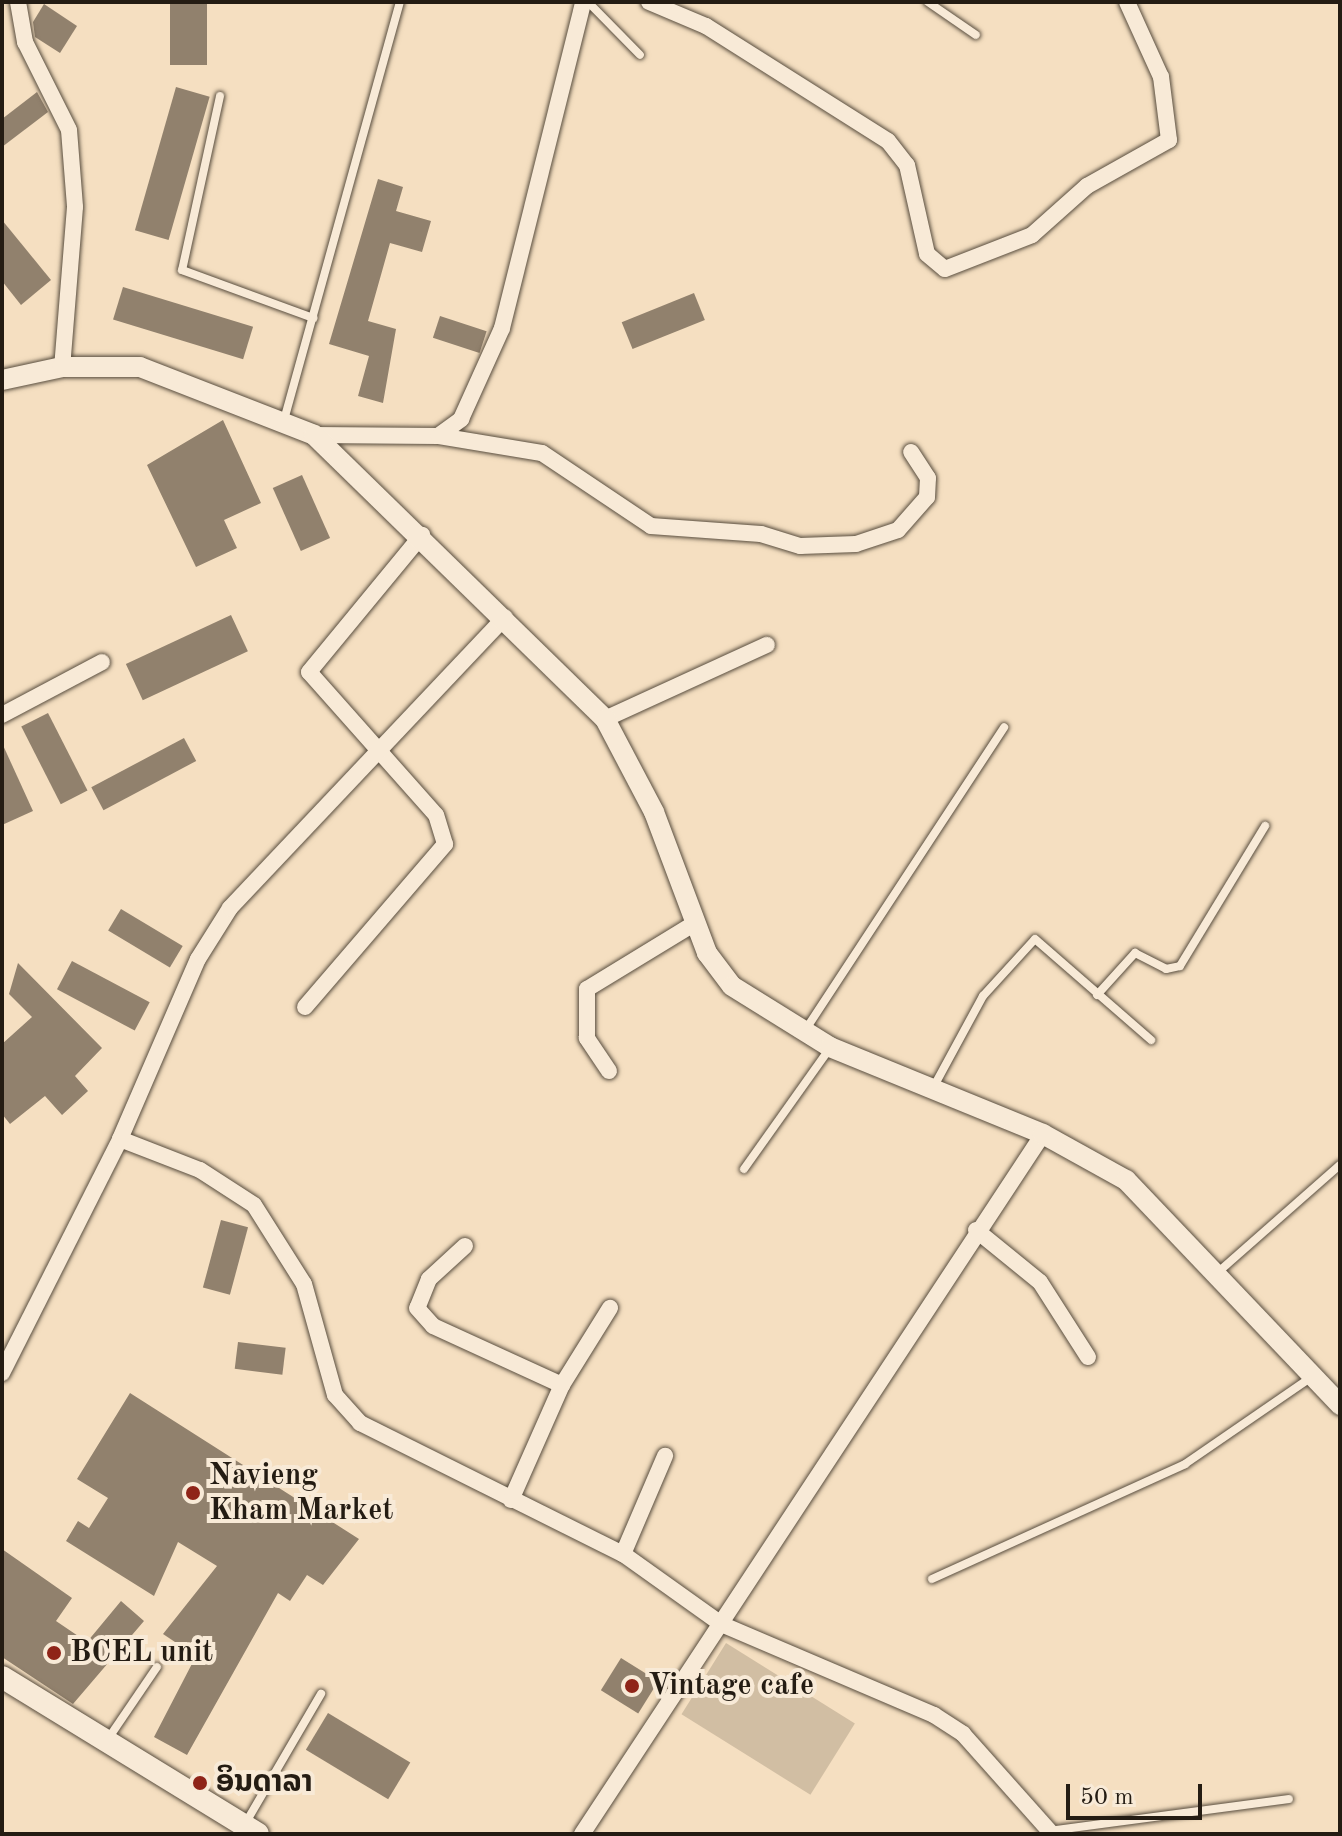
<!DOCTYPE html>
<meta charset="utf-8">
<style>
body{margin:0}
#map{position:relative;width:1342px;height:1836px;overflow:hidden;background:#f5dfc1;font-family:"Old Standard TT","Noto Sans Lao",serif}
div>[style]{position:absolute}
.green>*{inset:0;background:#d1bea3;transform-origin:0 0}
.building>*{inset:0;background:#91816d;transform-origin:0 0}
.roads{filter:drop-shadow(0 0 2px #584d3e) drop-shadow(0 0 2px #584d3e)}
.service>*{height:8px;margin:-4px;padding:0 4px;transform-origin:4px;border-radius:4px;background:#f8ead7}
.minor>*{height:16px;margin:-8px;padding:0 8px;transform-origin:8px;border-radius:8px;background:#f8ead7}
.tertiary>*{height:20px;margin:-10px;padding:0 10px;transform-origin:10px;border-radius:10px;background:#f8ead7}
.secondary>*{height:22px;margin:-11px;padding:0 11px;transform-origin:11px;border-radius:11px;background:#f8ead7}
.dots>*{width:22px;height:22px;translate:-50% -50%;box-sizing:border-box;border:4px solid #f8ead7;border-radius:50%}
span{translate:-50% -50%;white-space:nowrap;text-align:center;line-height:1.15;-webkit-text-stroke:8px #f8ead7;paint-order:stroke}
.poi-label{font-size:30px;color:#241c13;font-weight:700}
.left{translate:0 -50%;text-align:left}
.frame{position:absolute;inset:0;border:4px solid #241c13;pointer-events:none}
.scale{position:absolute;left:1066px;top:1784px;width:136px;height:36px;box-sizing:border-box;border:4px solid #241c13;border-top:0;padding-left:10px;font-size:24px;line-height:28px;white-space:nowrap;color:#241c13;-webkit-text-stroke:6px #f8ead7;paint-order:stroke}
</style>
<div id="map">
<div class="green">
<div style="left:726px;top:1643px;width:152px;height:84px;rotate:32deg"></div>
</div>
<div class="building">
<div style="left:170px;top:2px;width:37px;height:63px"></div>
<div style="clip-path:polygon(44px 4px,77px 26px,60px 53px,35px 37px,33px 22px)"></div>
<div style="left:176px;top:87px;width:35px;height:149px;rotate:16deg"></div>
<div style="clip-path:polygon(37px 92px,48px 112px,2px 147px,2px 119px)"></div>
<div style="clip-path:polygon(378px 179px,403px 187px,396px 211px,431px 221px,422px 252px,390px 243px,368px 321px,396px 329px,383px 403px,358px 396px,369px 356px,329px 344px)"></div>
<div style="clip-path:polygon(2px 220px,51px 280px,21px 305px,2px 281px)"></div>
<div style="left:123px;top:287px;width:136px;height:34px;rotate:17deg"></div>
<div style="left:694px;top:293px;width:29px;height:78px;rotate:68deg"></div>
<div style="left:440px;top:316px;width:49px;height:23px;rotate:18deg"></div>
<div style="clip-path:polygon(223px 420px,261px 503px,224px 520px,237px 548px,196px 567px,147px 465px)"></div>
<div style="left:302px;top:475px;width:69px;height:32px;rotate:66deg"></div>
<div style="left:231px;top:615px;width:40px;height:116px;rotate:65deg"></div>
<div style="left:48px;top:713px;width:87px;height:30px;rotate:63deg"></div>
<div style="left:184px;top:738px;width:26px;height:105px;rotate:62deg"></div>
<div style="clip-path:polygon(2px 743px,33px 811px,2px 825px)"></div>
<div style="left:121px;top:909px;width:72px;height:25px;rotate:31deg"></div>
<div style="left:72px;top:961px;width:88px;height:32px;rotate:28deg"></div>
<div style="clip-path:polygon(18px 963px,102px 1048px,75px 1076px,88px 1091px,62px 1115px,45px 1096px,10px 1124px,2px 1114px,2px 1044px,32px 1017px,9px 994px)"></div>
<div style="left:221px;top:1220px;width:28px;height:70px;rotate:15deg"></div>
<div style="left:238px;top:1342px;width:48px;height:27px;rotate:7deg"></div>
<div style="clip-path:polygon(130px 1393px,359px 1539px,323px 1585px,307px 1575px,290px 1601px,278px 1593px,187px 1755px,154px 1737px,196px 1656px,163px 1634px,217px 1566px,178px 1542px,154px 1596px,66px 1541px,78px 1521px,89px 1528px,108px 1498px,77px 1479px)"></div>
<div style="clip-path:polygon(2px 1549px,72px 1598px,56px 1621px,87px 1642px,121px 1601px,144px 1621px,73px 1704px,2px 1657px)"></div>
<div style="left:621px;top:1658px;width:44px;height:38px;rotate:32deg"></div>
<div style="left:328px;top:1713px;width:96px;height:43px;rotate:31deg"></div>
</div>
<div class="roads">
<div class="service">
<div style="left:588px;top:2px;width:74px;rotate:45.5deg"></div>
<div style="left:928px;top:2px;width:58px;rotate:34.5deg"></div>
<div style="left:220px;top:96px;width:178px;rotate:102.3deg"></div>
<div style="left:182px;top:270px;width:140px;rotate:20.1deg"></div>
<div style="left:284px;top:420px;width:434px;rotate:-74.5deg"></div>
<div style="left:1097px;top:995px;width:57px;rotate:-47.9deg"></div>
<div style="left:1135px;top:953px;width:35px;rotate:27deg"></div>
<div style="left:1166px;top:969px;width:14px;rotate:-12deg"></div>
<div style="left:1180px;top:966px;width:164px;rotate:-58.7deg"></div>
<div style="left:806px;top:1029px;width:361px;rotate:-56.7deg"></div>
<div style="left:933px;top:1088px;width:105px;rotate:-61.5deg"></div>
<div style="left:983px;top:996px;width:77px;rotate:-47.6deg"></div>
<div style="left:1035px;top:939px;width:154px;rotate:41deg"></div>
<div style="left:744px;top:1169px;width:148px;rotate:-54.6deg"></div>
<div style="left:1217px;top:1273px;width:164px;rotate:-41.3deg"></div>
<div style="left:932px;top:1579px;width:278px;rotate:-24.4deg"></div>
<div style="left:1185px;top:1464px;width:152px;rotate:-34.5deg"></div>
<div style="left:108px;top:1739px;width:87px;rotate:-55.8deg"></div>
<div style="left:245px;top:1824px;width:151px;rotate:-59.7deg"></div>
<div style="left:1049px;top:1831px;width:242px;rotate:-7.6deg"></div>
</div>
<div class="minor">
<div style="left:18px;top:2px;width:41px;rotate:80.1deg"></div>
<div style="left:25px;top:42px;width:98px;rotate:63.4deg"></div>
<div style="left:69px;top:130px;width:77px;rotate:85.5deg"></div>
<div style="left:75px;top:207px;width:161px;rotate:94.6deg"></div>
<div style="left:649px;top:2px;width:62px;rotate:22.8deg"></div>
<div style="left:706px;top:26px;width:215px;rotate:32.3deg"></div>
<div style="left:888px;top:141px;width:31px;rotate:52deg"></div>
<div style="left:907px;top:165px;width:91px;rotate:77.3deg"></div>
<div style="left:927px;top:254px;width:23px;rotate:40deg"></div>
<div style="left:945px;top:269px;width:93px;rotate:-21.3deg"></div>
<div style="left:1032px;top:235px;width:74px;rotate:-41.7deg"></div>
<div style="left:1087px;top:186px;width:94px;rotate:-29.3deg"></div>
<div style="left:1169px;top:140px;width:64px;rotate:-97.2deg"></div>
<div style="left:1161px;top:77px;width:82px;rotate:-114.4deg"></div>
<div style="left:314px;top:435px;width:124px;rotate:0.5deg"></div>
<div style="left:438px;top:436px;width:29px;rotate:-36deg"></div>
<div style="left:461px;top:419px;width:100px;rotate:-65.7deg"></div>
<div style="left:502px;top:328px;width:336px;rotate:-76deg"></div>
<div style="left:439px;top:436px;width:104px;rotate:9.4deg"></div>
<div style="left:542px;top:453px;width:131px;rotate:33.8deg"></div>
<div style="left:651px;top:526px;width:110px;rotate:4.2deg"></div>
<div style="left:761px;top:534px;width:41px;rotate:17.1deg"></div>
<div style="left:800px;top:546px;width:56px;rotate:-2deg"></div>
<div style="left:856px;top:544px;width:44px;rotate:-18.4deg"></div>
<div style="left:898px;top:530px;width:44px;rotate:-48.7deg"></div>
<div style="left:927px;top:497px;width:19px;rotate:-87deg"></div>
<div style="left:928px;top:478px;width:31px;rotate:-123deg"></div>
<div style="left:2px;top:715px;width:113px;rotate:-27.9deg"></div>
<div style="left:605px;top:719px;width:178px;rotate:-24.6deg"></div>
<div style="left:305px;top:1007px;width:215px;rotate:-49.3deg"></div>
<div style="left:445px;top:844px;width:30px;rotate:-107deg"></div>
<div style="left:436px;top:815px;width:191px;rotate:-131.6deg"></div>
<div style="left:309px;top:672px;width:178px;rotate:-50.5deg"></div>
<div style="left:609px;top:1071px;width:40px;rotate:-124deg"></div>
<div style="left:587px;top:1038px;width:49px;rotate:-90deg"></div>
<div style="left:587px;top:989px;width:127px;rotate:-31.4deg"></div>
<div style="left:120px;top:1139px;width:86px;rotate:21.2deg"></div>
<div style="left:200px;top:1170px;width:64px;rotate:32.9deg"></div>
<div style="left:254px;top:1205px;width:93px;rotate:57.7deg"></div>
<div style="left:304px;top:1284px;width:115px;rotate:74.4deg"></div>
<div style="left:335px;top:1395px;width:38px;rotate:48deg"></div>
<div style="left:360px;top:1423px;width:294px;rotate:26.5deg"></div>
<div style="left:623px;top:1554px;width:120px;rotate:35.5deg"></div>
<div style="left:721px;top:1624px;width:232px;rotate:23.1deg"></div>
<div style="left:934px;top:1715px;width:35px;rotate:33deg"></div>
<div style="left:963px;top:1734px;width:134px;rotate:48.3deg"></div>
<div style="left:976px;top:1230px;width:82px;rotate:39.1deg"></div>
<div style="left:1040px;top:1282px;width:89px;rotate:57.4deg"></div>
<div style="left:465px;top:1246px;width:49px;rotate:137.5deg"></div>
<div style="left:429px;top:1279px;width:31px;rotate:112deg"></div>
<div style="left:417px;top:1308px;width:24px;rotate:48deg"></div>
<div style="left:433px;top:1326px;width:142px;rotate:24.6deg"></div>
<div style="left:2px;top:1373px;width:262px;rotate:-63.2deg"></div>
<div style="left:120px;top:1139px;width:196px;rotate:-66.6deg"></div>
<div style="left:198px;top:959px;width:60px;rotate:-57.9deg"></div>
<div style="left:230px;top:908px;width:400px;rotate:-46.6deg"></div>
<div style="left:511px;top:1500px;width:126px;rotate:-66.1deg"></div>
<div style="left:562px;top:1385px;width:91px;rotate:-58.1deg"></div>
<div style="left:623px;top:1554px;width:107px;rotate:-66.8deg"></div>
<div style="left:582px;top:1834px;width:838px;rotate:-56.63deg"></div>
</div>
<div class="tertiary">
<div style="left:2px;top:380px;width:61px;rotate:-12.2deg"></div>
<div style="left:62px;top:367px;width:78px"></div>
<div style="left:140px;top:367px;width:187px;rotate:21.3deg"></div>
<div style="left:314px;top:435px;width:407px;rotate:44.3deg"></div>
<div style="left:605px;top:719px;width:105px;rotate:62.2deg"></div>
<div style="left:654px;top:812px;width:151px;rotate:69.4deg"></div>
<div style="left:707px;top:953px;width:41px;rotate:52.9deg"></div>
<div style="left:732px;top:986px;width:115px;rotate:31.9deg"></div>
<div style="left:830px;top:1047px;width:230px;rotate:22.2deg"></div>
<div style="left:1043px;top:1134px;width:95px;rotate:29deg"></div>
<div style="left:1126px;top:1180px;width:311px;rotate:46.4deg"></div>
</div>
<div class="secondary">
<div style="left:2px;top:1677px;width:300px;rotate:31.5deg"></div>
</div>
</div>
<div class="dots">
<div style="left:193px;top:1493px;background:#8f2418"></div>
<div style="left:54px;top:1653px;background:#8f2418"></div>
<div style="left:632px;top:1686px;background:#8f2418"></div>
<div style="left:200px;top:1783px;background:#8f2418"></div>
</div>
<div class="poi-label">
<span class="left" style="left:209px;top:1493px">Navieng<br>Kham Market</span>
<span class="left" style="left:70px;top:1653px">BCEL unit</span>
<span class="left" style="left:648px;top:1686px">Vintage cafe</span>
<span class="left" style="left:216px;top:1783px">ອິນດາລາ</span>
</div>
<div class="frame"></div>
<div class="scale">50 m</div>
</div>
